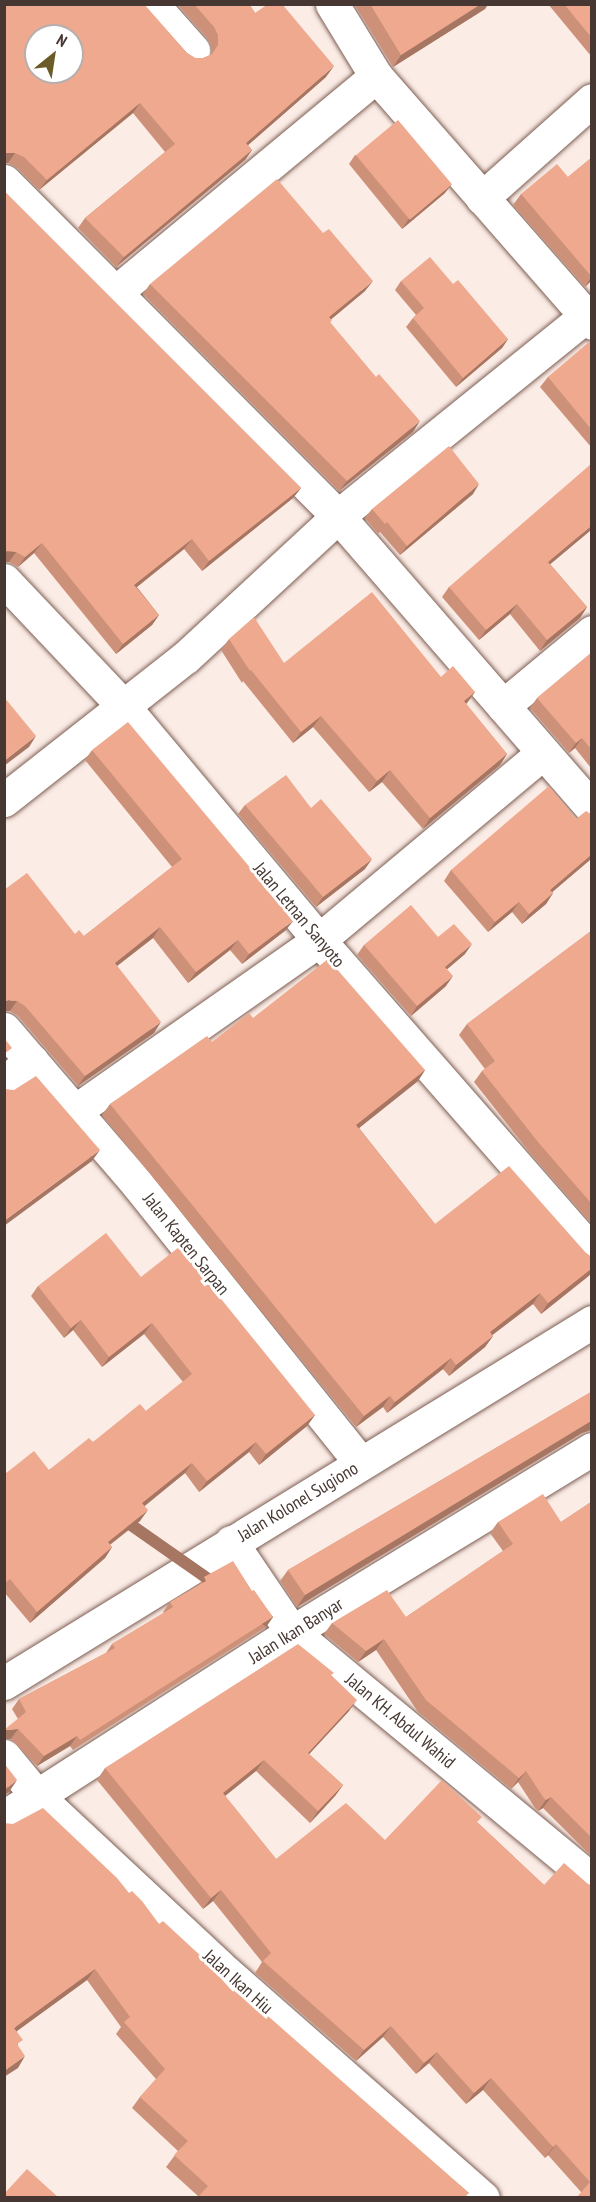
<!DOCTYPE html>
<style>
body{margin:0}
#map{position:relative;width:596px;height:2202px;overflow:hidden;background:#fbece6;font-family:"PT Sans Narrow",sans-serif}
div>[style]{position:absolute}
.roads{filter:drop-shadow(0 0 2px #7d5e53) drop-shadow(0 0 2px #7d5e53)}
.street>*{height:33px;margin:-16.5px;padding:0 16.5px;transform-origin:16.5px;border-radius:16.5px;background:#fff}
.secondary>*{height:33px;margin:-16.5px;padding:0 16.5px;transform-origin:16.5px;border-radius:16.5px;background:#fff}
.wall>*{inset:0;background:#cd917a}
.shaded-wall>*{inset:0;background:#a77663;transform-origin:0 0}
.building>*{inset:0;background:#eea98e;transform-origin:0 0}
span{translate:-50% -50%;white-space:nowrap;text-align:center;line-height:1.15;-webkit-text-stroke:6px #fff;paint-order:stroke}
.street-label{font-size:18px;color:#463732}
.frame{position:absolute;inset:0;border:6px solid #463732;pointer-events:none}
.north{position:absolute;left:24px;top:24px;width:60px;height:60px;box-sizing:border-box;background:#fff;border:2px solid #b5afad;border-radius:50%;rotate:30deg;font-size:16px;font-weight:700;line-height:24px;text-align:center;color:#463732}
.north::after{content:'';display:block;margin:auto;width:21px;height:27px;background:#6b5b28;clip-path:polygon(50% 0,100% 100%,50% 72%,0 100%)}
</style>
<div id="map">
<div class="roads">
<div class="street">
<div style="left:152px;top:4px;width:62px;rotate:48.3deg"></div>
<div style="left:332px;top:4px;width:84px;rotate:58.6deg"></div>
<div style="left:4px;top:181px;width:473px;rotate:45.1deg"></div>
<div style="left:338px;top:516px;width:387px;rotate:49deg"></div>
<div style="left:482px;top:198px;width:147px;rotate:-41.7deg"></div>
<div style="left:116px;top:292px;width:338px;rotate:-39.7deg"></div>
<div style="left:376px;top:76px;width:328px;rotate:48.8deg"></div>
<div style="left:4px;top:580px;width:176px;rotate:46.6deg"></div>
<div style="left:125px;top:708px;width:302px;rotate:50.1deg"></div>
<div style="left:319px;top:940px;width:415px;rotate:48.8deg"></div>
<div style="left:503px;top:706px;width:116px;rotate:-39.7deg"></div>
<div style="left:4px;top:800px;width:231px;rotate:-38.2deg"></div>
<div style="left:186px;top:657px;width:207px;rotate:-42.8deg"></div>
<div style="left:338px;top:516px;width:326px;rotate:-38.9deg"></div>
<div style="left:4px;top:1029px;width:206px;rotate:49.3deg"></div>
<div style="left:138px;top:1185px;width:356px;rotate:51.3deg"></div>
<div style="left:4px;top:1082px;width:35px;rotate:-37deg"></div>
<div style="left:75px;top:1111px;width:298px;rotate:-35deg"></div>
<div style="left:319px;top:940px;width:292px;rotate:-39.9deg"></div>
<div style="left:231px;top:1542px;width:109px;rotate:55.9deg"></div>
<div style="left:292px;top:1632px;width:389px;rotate:39.6deg"></div>
<div style="left:4px;top:1756px;width:52px;rotate:50.5deg"></div>
<div style="left:37px;top:1796px;width:249px;rotate:43deg"></div>
<div style="left:219px;top:1966px;width:351px;rotate:41.3deg"></div>
<div style="left:4px;top:1817px;width:342px;rotate:-32.7deg"></div>
<div style="left:292px;top:1632px;width:351px;rotate:-31.4deg"></div>
</div>
<div class="secondary">
<div style="left:4px;top:1683px;width:690px;rotate:-31.55deg"></div>
</div>
</div>
<div class="wall">
<div style="clip-path:polygon(4px 4px,145px 6px,187px 53px,195px 58px,203px 58px,211px 55px,211px 46px,207px 38px,177px 4px,249px 4px,255px 13px,326px 77px,248px 145px,252px 150px,245px 160px,116px 267px,78px 228px,85px 218px,165px 152px,133px 113px,39px 190px,17px 168px,8px 163px,4px 163px)"></div>
<div style="clip-path:polygon(354px 4px,488px 4px,485px 9px,393px 67px)"></div>
<div style="clip-path:polygon(548px 4px,591px 4px,591px 56px)"></div>
<div style="clip-path:polygon(355px 155px,445px 193px,402px 229px,349px 164px)"></div>
<div style="clip-path:polygon(591px 158px,591px 281px,585px 287px,513px 205px,521px 194px,568px 177px)"></div>
<div style="clip-path:polygon(4px 191px,301px 488px,293px 498px,202px 571px,184px 549px,137px 587px,159px 615px,152px 625px,116px 654px,34px 553px,18px 567px,9px 562px,4px 562px)"></div>
<div style="clip-path:polygon(401px 281px,508px 339px,502px 348px,456px 387px,406px 327px,413px 318px,416px 315px,395px 290px)"></div>
<div style="clip-path:polygon(150px 284px,365px 291px,331px 319px,330px 323px,413px 432px,339px 491px,143px 294px)"></div>
<div style="clip-path:polygon(591px 345px,591px 447px,540px 387px,548px 377px)"></div>
<div style="clip-path:polygon(473px 494px,400px 555px,380px 532px,378px 534px,365px 518px,372px 509px)"></div>
<div style="clip-path:polygon(591px 530px,550px 564px,587px 607px,580px 618px,540px 651px,510px 614px,479px 640px,442px 597px,449px 587px)"></div>
<div style="clip-path:polygon(229px 639px,284px 663px,441px 677px,475px 692px,466px 704px,507px 754px,500px 765px,423px 829px,382px 782px,369px 792px,313px 727px,293px 743px,243px 681px,242px 683px,221px 650px)"></div>
<div style="clip-path:polygon(591px 653px,591px 768px,575px 748px,569px 753px,530px 708px,537px 698px)"></div>
<div style="clip-path:polygon(92px 750px,286px 930px,242px 964px,230px 950px,188px 983px,153px 938px,117px 966px,154px 1033px,78px 1086px,18px 1016px,10px 1011px,4px 1011px,75px 934px,84px 936px,172px 867px,85px 760px)"></div>
<div style="clip-path:polygon(245px 805px,311px 808px,365px 869px,316px 907px,238px 814px)"></div>
<div style="clip-path:polygon(591px 814px,591px 859px,552px 892px,553px 893px,546px 904px,522px 924px,512px 912px,488px 932px,444px 881px,451px 870px,576px 819px)"></div>
<div style="clip-path:polygon(591px 931px,591px 1223px,530px 1153px,474px 1082px,482px 1071px,485px 1069px,459px 1035px,467px 1024px)"></div>
<div style="clip-path:polygon(438px 937px,465px 954px,447px 969px,446px 986px,411px 1016px,357px 955px,364px 945px)"></div>
<div style="clip-path:polygon(253px 1018px,425px 1070px,418px 1081px,359px 1128px,435px 1224px,586px 1253px,591px 1257px,591px 1274px,541px 1314px,533px 1304px,492px 1335px,493px 1336px,485px 1347px,449px 1376px,443px 1369px,387px 1413px,383px 1407px,356px 1427px,102px 1115px,110px 1104px,212px 1042px)"></div>
<div style="clip-path:polygon(141px 1277px,315px 1415px,307px 1426px,259px 1465px,249px 1452px,199px 1492px,185px 1473px,144px 1506px,140px 1521px,110px 1545px,112px 1547px,105px 1558px,30px 1623px,4px 1592px,4px 1473px,49px 1470px,93px 1442px,146px 1411px,183px 1382px,144px 1334px,102px 1367px,73px 1330px,64px 1338px,31px 1296px,38px 1286px)"></div>
<div style="clip-path:polygon(591px 1392px,591px 1430px,582px 1433px,297px 1607px,280px 1581px,288px 1570px)"></div>
<div style="clip-path:polygon(591px 1502px,591px 1856px,543px 1808px,538px 1811px,535px 1808px,518px 1782px,511px 1789px,418px 1712px,376px 1650px,358px 1662px,324px 1634px,332px 1623px,406px 1617px,503px 1551px,490px 1533px,498px 1522px,561px 1522px)"></div>
<div style="clip-path:polygon(204px 1577px,252px 1591px,273px 1617px,266px 1627px,73px 1750px,70px 1746px,37px 1766px,11px 1739px,18px 1719px,12px 1709px,19px 1699px,106px 1653px,112px 1644px,164px 1613px,163px 1612px,170px 1602px,198px 1586px)"></div>
<div style="clip-path:polygon(332px 1676px,349px 1711px,309px 1754px,343px 1785px,335px 1796px,310px 1823px,256px 1771px,225px 1796px,276px 1859px,385px 1840px,478px 1823px,544px 1885px,588px 1884px,591px 2198px,581px 2192px,548px 2155px,545px 2158px,483px 2090px,466px 2104px,429px 2063px,416px 2074px,383px 2037px,356px 2061px,255px 1973px,262px 1962px,213px 1901px,203px 1909px,97px 1780px,105px 1768px)"></div>
<div style="clip-path:polygon(4px 1823px,129px 1893px,159px 1924px,233px 1992px,469px 2193px,198px 2196px,166px 2167px,178px 2151px,132px 2108px,140px 2097px,156px 2079px,116px 2034px,121px 2027px,87px 1980px,17px 2031px,18px 2046px,18px 2068px)"></div>
</div>
<div class="shaded-wall">
<div style="clip-path:polygon(481px 4px,488px 4px,485px 9px,393px 67px,401px 55px)"></div>
<div style="clip-path:polygon(334px 66px,326px 77px,239px 153px,246px 143px)"></div>
<div style="clip-path:polygon(140px 103px,133px 113px,39px 190px,47px 180px)"></div>
<div style="clip-path:polygon(252px 150px,245px 160px,116px 267px,124px 257px)"></div>
<div style="clip-path:polygon(7px 153px,15px 153px,8px 163px,4px 163px,4px 154px)"></div>
<div style="clip-path:polygon(452px 184px,445px 193px,402px 229px,408px 220px)"></div>
<div style="clip-path:polygon(591px 277px,591px 281px,585px 287px)"></div>
<div style="clip-path:polygon(373px 281px,365px 291px,322px 327px,329px 317px)"></div>
<div style="clip-path:polygon(508px 339px,502px 348px,456px 387px,463px 378px)"></div>
<div style="clip-path:polygon(420px 421px,413px 432px,339px 491px,347px 481px)"></div>
<div style="clip-path:polygon(479px 484px,473px 494px,400px 555px,407px 546px)"></div>
<div style="clip-path:polygon(301px 488px,293px 498px,202px 571px,209px 561px)"></div>
<div style="clip-path:polygon(591px 526px,591px 530px,541px 572px,548px 562px)"></div>
<div style="clip-path:polygon(192px 539px,184px 549px,127px 595px,134px 585px)"></div>
<div style="clip-path:polygon(42px 543px,34px 553px,18px 567px,25px 557px)"></div>
<div style="clip-path:polygon(7px 551px,16px 552px,9px 562px,4px 562px,4px 553px)"></div>
<div style="clip-path:polygon(517px 604px,510px 614px,479px 640px,486px 630px)"></div>
<div style="clip-path:polygon(587px 607px,580px 618px,540px 651px,547px 640px)"></div>
<div style="clip-path:polygon(159px 615px,152px 625px,116px 654px,123px 644px)"></div>
<div style="clip-path:polygon(475px 692px,467px 703px,456px 713px,464px 701px)"></div>
<div style="clip-path:polygon(321px 716px,313px 727px,293px 743px,301px 732px)"></div>
<div style="clip-path:polygon(36px 736px,29px 747px,4px 766px,4px 761px)"></div>
<div style="clip-path:polygon(582px 738px,575px 748px,569px 753px,576px 743px)"></div>
<div style="clip-path:polygon(507px 754px,500px 765px,423px 829px,430px 818px)"></div>
<div style="clip-path:polygon(390px 770px,382px 782px,369px 792px,377px 781px)"></div>
<div style="clip-path:polygon(591px 855px,591px 859px,543px 900px,550px 890px)"></div>
<div style="clip-path:polygon(372px 859px,365px 869px,316px 907px,323px 897px)"></div>
<div style="clip-path:polygon(553px 893px,546px 904px,522px 924px,529px 914px)"></div>
<div style="clip-path:polygon(519px 902px,512px 912px,488px 932px,495px 922px)"></div>
<div style="clip-path:polygon(294px 920px,286px 930px,242px 964px,249px 954px)"></div>
<div style="clip-path:polygon(160px 927px,153px 938px,108px 973px,115px 963px)"></div>
<div style="clip-path:polygon(238px 940px,230px 950px,188px 983px,196px 972px)"></div>
<div style="clip-path:polygon(472px 944px,465px 954px,438px 977px,445px 967px)"></div>
<div style="clip-path:polygon(453px 976px,446px 986px,411px 1016px,417px 1006px)"></div>
<div style="clip-path:polygon(8px 1000px,17px 1001px,10px 1011px,4px 1011px,4px 1002px)"></div>
<div style="clip-path:polygon(161px 1022px,154px 1033px,78px 1086px,85px 1076px)"></div>
<div style="clip-path:polygon(425px 1070px,418px 1081px,349px 1136px,356px 1125px)"></div>
<div style="clip-path:polygon(100px 1150px,92px 1161px,4px 1226px,4px 1221px)"></div>
<div style="clip-path:polygon(591px 1269px,591px 1274px,541px 1314px,548px 1303px)"></div>
<div style="clip-path:polygon(540px 1293px,533px 1304px,482px 1343px,490px 1332px)"></div>
<div style="clip-path:polygon(81px 1320px,73px 1330px,64px 1338px,71px 1328px)"></div>
<div style="clip-path:polygon(152px 1323px,144px 1334px,102px 1367px,109px 1357px)"></div>
<div style="clip-path:polygon(493px 1336px,485px 1347px,449px 1376px,456px 1365px)"></div>
<div style="clip-path:polygon(451px 1358px,443px 1369px,387px 1413px,395px 1402px)"></div>
<div style="clip-path:polygon(390px 1396px,383px 1407px,356px 1427px,364px 1416px)"></div>
<div style="clip-path:polygon(315px 1415px,307px 1426px,259px 1465px,266px 1454px)"></div>
<div style="clip-path:polygon(591px 1421px,591px 1430px,582px 1433px,297px 1607px,305px 1595px)"></div>
<div style="clip-path:polygon(256px 1442px,249px 1452px,199px 1492px,207px 1481px)"></div>
<div style="clip-path:polygon(192px 1463px,185px 1473px,135px 1514px,142px 1503px)"></div>
<div style="clip-path:polygon(148px 1510px,140px 1521px,100px 1552px,108px 1542px)"></div>
<div style="clip-path:polygon(112px 1547px,105px 1558px,30px 1623px,37px 1612px)"></div>
<div style="left:273px;top:1617px;width:12px;height:229px;rotate:125deg"></div>
<div style="clip-path:polygon(384px 1639px,376px 1650px,358px 1662px,366px 1651px)"></div>
<div style="clip-path:polygon(357px 1700px,349px 1711px,300px 1764px,308px 1753px)"></div>
<div style="clip-path:polygon(18px 1729px,11px 1739px,4px 1739px,4px 1730px)"></div>
<div style="clip-path:polygon(77px 1736px,70px 1746px,37px 1766px,44px 1756px)"></div>
<div style="clip-path:polygon(264px 1760px,256px 1771px,215px 1804px,223px 1793px)"></div>
<div style="clip-path:polygon(526px 1771px,518px 1782px,511px 1789px,519px 1778px)"></div>
<div style="clip-path:polygon(17px 1780px,9px 1792px,4px 1795px,4px 1790px)"></div>
<div style="clip-path:polygon(343px 1785px,335px 1796px,310px 1823px,318px 1811px)"></div>
<div style="clip-path:polygon(551px 1797px,543px 1808px,538px 1811px,546px 1800px)"></div>
<div style="clip-path:polygon(221px 1890px,213px 1901px,203px 1909px,211px 1898px)"></div>
<div style="clip-path:polygon(95px 1969px,87px 1980px,6px 2039px,14px 2028px)"></div>
<div style="clip-path:polygon(391px 2026px,383px 2037px,356px 2061px,364px 2050px)"></div>
<div style="clip-path:polygon(437px 2052px,429px 2063px,416px 2074px,424px 2063px)"></div>
<div style="clip-path:polygon(25px 2056px,18px 2068px,4px 2077px,4px 2071px)"></div>
<div style="clip-path:polygon(491px 2078px,483px 2090px,466px 2104px,474px 2093px)"></div>
<div style="clip-path:polygon(556px 2144px,548px 2155px,545px 2158px,553px 2147px)"></div>
</div>
<div class="building">
<div style="clip-path:polygon(evenodd,4px 4px,144px 4px,187px 53px,195px 58px,203px 58px,212px 54px,218px 45px,218px 35px,214px 27px,194px 4px,249px 4px,255px 13px,268px 4px,282px 4px,334px 66px,246px 143px,252px 150px,124px 257px,85px 218px,175px 144px,140px 103px,47px 180px,24px 157px,15px 153px,7px 153px,4px 154px,4px 4px,36px 36px,72px 36px,72px 72px,36px 72px,36px 36px)"></div>
<div style="clip-path:polygon(370px 4px,481px 4px,401px 55px)"></div>
<div style="clip-path:polygon(564px 4px,591px 4px,591px 37px)"></div>
<div style="left:398px;top:120px;width:84px;height:55px;rotate:50deg"></div>
<div style="clip-path:polygon(591px 158px,591px 276px,521px 194px,557px 164px,568px 177px)"></div>
<div style="clip-path:polygon(277px 179px,323px 233px,329px 229px,373px 281px,329px 317px,332px 320px,330px 322px,376px 377px,379px 374px,420px 421px,347px 481px,150px 284px)"></div>
<div style="clip-path:polygon(4px 191px,301px 488px,209px 561px,192px 539px,134px 585px,159px 615px,123px 644px,42px 543px,25px 557px,16px 552px,7px 551px,4px 553px)"></div>
<div style="clip-path:polygon(430px 257px,453px 284px,458px 280px,508px 339px,463px 378px,413px 318px,424px 308px,401px 281px)"></div>
<div style="clip-path:polygon(589px 342px,591px 345px,591px 429px,548px 377px)"></div>
<div style="clip-path:polygon(449px 446px,479px 484px,407px 546px,387px 522px,385px 524px,372px 509px)"></div>
<div style="clip-path:polygon(591px 464px,591px 526px,548px 562px,587px 607px,547px 640px,517px 604px,486px 630px,449px 587px)"></div>
<div style="clip-path:polygon(372px 592px,441px 677px,453px 666px,475px 692px,464px 701px,507px 754px,430px 818px,390px 770px,377px 781px,321px 716px,301px 732px,251px 670px,250px 671px,229px 639px,254px 617px,284px 663px)"></div>
<div style="clip-path:polygon(591px 653px,591px 749px,582px 738px,576px 743px,537px 698px)"></div>
<div style="clip-path:polygon(4px 697px,36px 736px,4px 761px)"></div>
<div style="clip-path:polygon(128px 722px,294px 920px,249px 954px,238px 940px,196px 972px,160px 927px,115px 963px,161px 1022px,85px 1076px,25px 1006px,17px 1001px,8px 1000px,4px 1002px,4px 890px,27px 873px,75px 934px,79px 930px,84px 936px,182px 859px,92px 750px)"></div>
<div style="clip-path:polygon(286px 775px,311px 808px,321px 799px,372px 859px,323px 897px,245px 805px)"></div>
<div style="clip-path:polygon(549px 786px,576px 819px,586px 811px,591px 814px,591px 855px,550px 890px,553px 893px,529px 914px,519px 902px,495px 922px,451px 870px)"></div>
<div style="clip-path:polygon(411px 905px,438px 937px,454px 924px,472px 944px,445px 967px,453px 976px,417px 1006px,364px 945px)"></div>
<div style="clip-path:polygon(591px 931px,591px 1203px,538px 1142px,482px 1071px,495px 1061px,467px 1024px)"></div>
<div style="clip-path:polygon(328px 959px,425px 1070px,356px 1125px,435px 1224px,509px 1166px,586px 1253px,591px 1257px,591px 1269px,548px 1303px,540px 1293px,490px 1332px,493px 1336px,456px 1365px,451px 1358px,395px 1402px,390px 1396px,364px 1416px,110px 1104px,207px 1036px,212px 1042px,249px 1013px,253px 1018px)"></div>
<div style="clip-path:polygon(4px 1038px,12px 1048px,4px 1054px)"></div>
<div style="clip-path:polygon(36px 1076px,100px 1150px,4px 1221px,4px 1089px,14px 1090px)"></div>
<div style="clip-path:polygon(106px 1233px,141px 1277px,179px 1247px,315px 1415px,266px 1454px,256px 1442px,207px 1481px,192px 1463px,142px 1503px,148px 1510px,108px 1542px,112px 1547px,37px 1612px,10px 1579px,4px 1584px,4px 1473px,5px 1474px,34px 1451px,49px 1470px,89px 1438px,93px 1442px,140px 1404px,146px 1411px,192px 1374px,152px 1323px,109px 1357px,81px 1320px,71px 1328px,38px 1286px)"></div>
<div style="clip-path:polygon(591px 1392px,591px 1421px,305px 1595px,288px 1570px)"></div>
<div style="clip-path:polygon(543px 1494px,561px 1522px,591px 1502px,591px 1837px,551px 1797px,546px 1800px,543px 1797px,526px 1771px,519px 1778px,426px 1700px,384px 1639px,366px 1651px,332px 1623px,387px 1590px,406px 1617px,513px 1544px,498px 1522px)"></div>
<div style="clip-path:polygon(233px 1561px,252px 1591px,254px 1590px,273px 1617px,80px 1740px,77px 1736px,44px 1756px,18px 1729px,4px 1730px,26px 1712px,19px 1699px,115px 1648px,112px 1644px,173px 1607px,170px 1602px,206px 1581px,204px 1577px)"></div>
<div style="clip-path:polygon(298px 1644px,334px 1673px,331px 1675px,357px 1700px,308px 1753px,343px 1785px,318px 1811px,264px 1760px,223px 1793px,276px 1859px,346px 1803px,385px 1840px,442px 1780px,482px 1817px,477px 1822px,544px 1885px,564px 1863px,588px 1884px,591px 1885px,591px 2198px,576px 2198px,590px 2182px,556px 2144px,553px 2147px,491px 2078px,474px 2093px,437px 2052px,424px 2063px,391px 2026px,364px 2050px,263px 1961px,271px 1953px,221px 1890px,211px 1898px,105px 1768px)"></div>
<div style="clip-path:polygon(4px 1763px,17px 1780px,4px 1790px)"></div>
<div style="clip-path:polygon(43px 1808px,117px 1878px,129px 1893px,132px 1891px,142px 1901px,159px 1924px,163px 1921px,203px 1958px,233px 1992px,236px 1988px,469px 2193px,464px 2198px,197px 2198px,208px 2186px,174px 2155px,188px 2141px,140px 2097px,165px 2069px,124px 2022px,130px 2017px,95px 1969px,14px 2028px,23px 2040px,17px 2044px,25px 2056px,4px 2071px,4px 1823px,13px 1824px)"></div>
<div style="clip-path:polygon(27px 2169px,59px 2198px,4px 2198px,4px 2194px)"></div>
</div>
<div class="street-label">
<span style="left:299px;top:915px;rotate:50deg">Jalan Letnan Sanyoto</span>
<span style="left:186px;top:1244px;rotate:51deg">Jalan Kapten Sarpan</span>
<span style="left:298px;top:1502px;rotate:-31deg">Jalan Kolonel Sugiono</span>
<span style="left:296px;top:1631px;rotate:-32deg">Jalan Ikan Banyar</span>
<span style="left:400px;top:1721px;rotate:40deg">Jalan KH. Abdul Wahid</span>
<span style="left:238px;top:1982px;rotate:42deg">Jalan Ikan Hiu</span>
</div>
<div class="frame"></div>
<div class="north">N</div>
</div>
